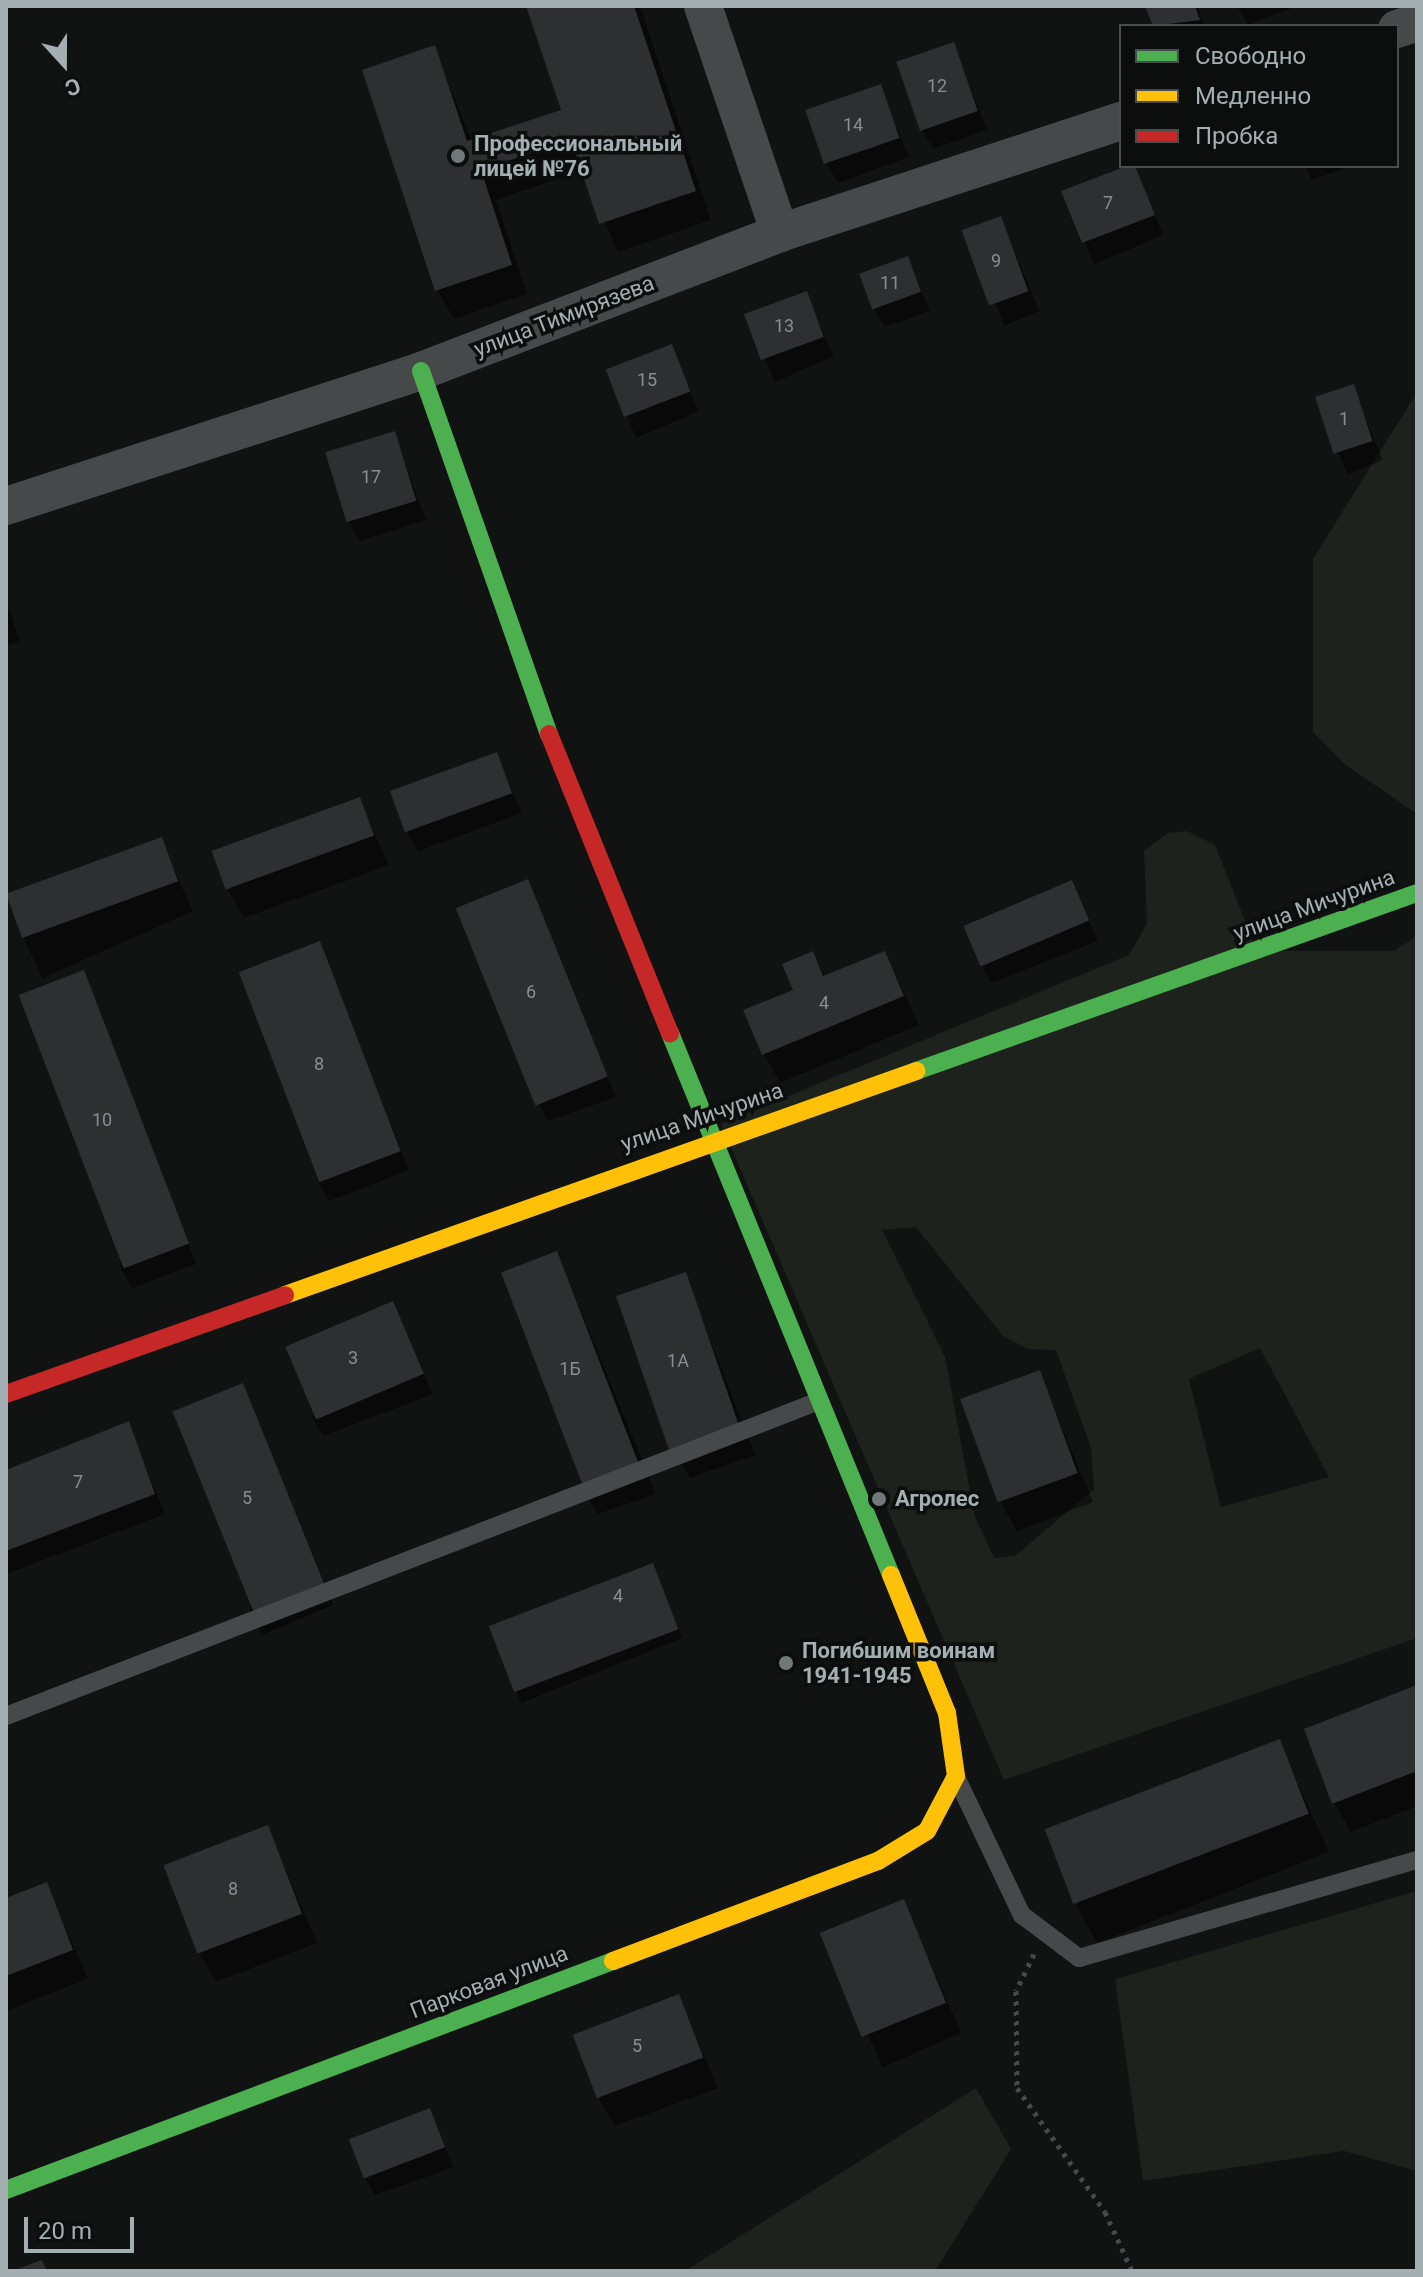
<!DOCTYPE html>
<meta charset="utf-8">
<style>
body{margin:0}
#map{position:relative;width:1423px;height:2277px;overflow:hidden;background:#111212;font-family:Roboto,sans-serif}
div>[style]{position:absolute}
.green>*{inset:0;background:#1e221c}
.shadow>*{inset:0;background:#0007;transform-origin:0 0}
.building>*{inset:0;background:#2d2f30;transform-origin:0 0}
.path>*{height:5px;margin-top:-2.5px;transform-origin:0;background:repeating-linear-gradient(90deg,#474a4c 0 4px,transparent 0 10px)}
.lane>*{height:18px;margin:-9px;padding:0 9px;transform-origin:9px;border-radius:9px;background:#46494a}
.street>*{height:38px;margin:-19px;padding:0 19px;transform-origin:19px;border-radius:19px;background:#46494a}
.fast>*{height:18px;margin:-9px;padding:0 9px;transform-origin:9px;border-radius:9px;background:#4caf50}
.slow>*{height:18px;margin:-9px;padding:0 9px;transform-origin:9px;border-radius:9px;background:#ffc107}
.jam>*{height:18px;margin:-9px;padding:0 9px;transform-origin:9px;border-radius:9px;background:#c62828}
.dots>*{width:22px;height:22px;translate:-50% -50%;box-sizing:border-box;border:4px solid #0c0d0d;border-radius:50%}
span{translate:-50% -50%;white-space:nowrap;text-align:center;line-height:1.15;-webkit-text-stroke:7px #0c0d0d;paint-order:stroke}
.number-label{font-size:18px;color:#868f92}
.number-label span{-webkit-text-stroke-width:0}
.poi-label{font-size:22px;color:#a3afb2;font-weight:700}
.left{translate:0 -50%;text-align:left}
.street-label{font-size:22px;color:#a3afb2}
.frame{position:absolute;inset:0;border:8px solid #a3afb2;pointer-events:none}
.legend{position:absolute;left:1119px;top:24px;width:280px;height:144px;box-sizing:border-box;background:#0c0d0d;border:2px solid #484e4f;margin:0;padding:10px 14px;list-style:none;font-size:24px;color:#a3afb2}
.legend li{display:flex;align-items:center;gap:16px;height:40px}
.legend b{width:40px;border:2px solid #484e4f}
.north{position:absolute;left:24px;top:24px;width:80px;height:80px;-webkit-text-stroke:6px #0c0d0d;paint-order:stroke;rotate:159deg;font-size:22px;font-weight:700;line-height:32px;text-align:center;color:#a3afb2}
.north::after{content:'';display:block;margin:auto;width:28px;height:36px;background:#a3afb2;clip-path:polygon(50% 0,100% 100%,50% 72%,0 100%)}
.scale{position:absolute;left:24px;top:2217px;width:110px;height:36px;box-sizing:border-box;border:4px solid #a3afb2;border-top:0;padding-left:10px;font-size:24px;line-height:28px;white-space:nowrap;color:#a3afb2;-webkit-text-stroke:6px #0c0d0d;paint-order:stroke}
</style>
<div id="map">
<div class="green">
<div style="clip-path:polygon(1417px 392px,1417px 814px,1343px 763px,1313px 732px,1313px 559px)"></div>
<div style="clip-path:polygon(evenodd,1187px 831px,1215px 845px,1257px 951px,1394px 951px,1417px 936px,1417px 1638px,1004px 1780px,721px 1124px,1129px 955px,1147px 924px,1144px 851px,1168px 833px,1187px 831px,916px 1227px,1003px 1336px,1028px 1349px,1056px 1350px,1091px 1448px,1094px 1489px,1015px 1556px,994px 1558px,975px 1517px,945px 1357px,882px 1230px,916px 1227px,1187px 831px,1260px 1348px,1329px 1477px,1221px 1507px,1189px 1379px,1260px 1348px)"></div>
<div style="clip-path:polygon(1417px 1891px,1417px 2171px,1344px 2151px,1143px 2181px,1115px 1979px)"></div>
<div style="clip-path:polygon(976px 2088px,1011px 2149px,935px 2271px,685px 2271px)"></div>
</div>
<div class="shadow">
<div style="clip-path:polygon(528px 6px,640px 6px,711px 220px,618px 252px,583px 170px,496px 200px,527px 294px,454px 319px,437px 290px,434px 47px,472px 142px,563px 112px)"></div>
<div style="clip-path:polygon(1148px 6px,1197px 6px,1204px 26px,1155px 26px)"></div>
<div style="clip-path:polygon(1237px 6px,1297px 6px,1248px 25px)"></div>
<div style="clip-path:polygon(953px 44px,987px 130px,933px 149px,922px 130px)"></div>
<div style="clip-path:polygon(880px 87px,909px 157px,838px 183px,827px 164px)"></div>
<div style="left:1134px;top:166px;width:75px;height:75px;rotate:67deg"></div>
<div style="clip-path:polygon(1304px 166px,1351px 166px,1312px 180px)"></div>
<div style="left:1000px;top:218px;width:101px;height:38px;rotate:67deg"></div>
<div style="clip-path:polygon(907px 259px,930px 311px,885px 327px,874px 308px)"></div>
<div style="left:806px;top:294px;width:68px;height:64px;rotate:66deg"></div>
<div style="left:671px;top:346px;width:71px;height:68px;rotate:67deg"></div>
<div style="left:1353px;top:387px;width:79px;height:38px;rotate:68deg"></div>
<div style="clip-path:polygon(394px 434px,426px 520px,360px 541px,349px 522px)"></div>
<div style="clip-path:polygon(6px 600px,20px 641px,6px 645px)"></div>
<div style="clip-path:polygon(496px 754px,522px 813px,418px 851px,407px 832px)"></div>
<div style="clip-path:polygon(359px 800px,389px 865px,244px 918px,228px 890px)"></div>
<div style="left:161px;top:840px;width:78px;height:165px;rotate:66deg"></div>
<div style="clip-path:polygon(527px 881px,616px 1097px,548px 1121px,537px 1102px)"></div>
<div style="clip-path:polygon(1072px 883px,1098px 941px,991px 983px,980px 964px)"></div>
<div style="clip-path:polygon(319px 943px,409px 1170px,329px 1201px,318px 1182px)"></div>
<div style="clip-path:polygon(885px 953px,919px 1025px,780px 1083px,764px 1054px,812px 954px,826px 978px)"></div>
<div style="clip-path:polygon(83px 972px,196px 1264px,132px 1288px,121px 1269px)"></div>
<div style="clip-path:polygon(557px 1253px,656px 1494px,598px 1514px,581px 1485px)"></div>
<div style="clip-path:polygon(685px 1275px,755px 1455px,690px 1478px,673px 1449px)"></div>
<div style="clip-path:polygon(392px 1303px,433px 1394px,323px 1436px,312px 1417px)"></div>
<div style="clip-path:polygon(1039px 1373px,1093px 1502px,1017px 1531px,1000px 1502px)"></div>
<div style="clip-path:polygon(242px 1386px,333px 1605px,262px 1635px,251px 1616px)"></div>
<div style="clip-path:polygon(128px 1424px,165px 1514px,6px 1574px,6px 1472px)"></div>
<div style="left:657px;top:1575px;width:68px;height:174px;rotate:68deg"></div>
<div style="clip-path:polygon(1417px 1688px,1417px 1806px,1351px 1832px,1334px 1803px)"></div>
<div style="clip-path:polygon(1279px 1742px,1329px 1852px,1097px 1943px,1076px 1905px)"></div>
<div style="clip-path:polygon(267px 1827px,317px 1943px,216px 1982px,199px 1953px)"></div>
<div style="clip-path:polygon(46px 1884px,88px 1979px,6px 2011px,6px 1900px)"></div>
<div style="left:903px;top:1902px;width:143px;height:86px;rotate:66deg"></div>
<div style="clip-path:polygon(678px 1996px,718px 2088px,615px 2126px,598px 2097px)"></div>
<div style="clip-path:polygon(429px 2110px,454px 2167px,375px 2195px,364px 2176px)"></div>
</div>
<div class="building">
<div style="clip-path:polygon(526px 6px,634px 6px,696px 191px,599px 224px,571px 140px,481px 170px,512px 265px,435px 291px,362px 70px,435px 45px,467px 141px,561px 110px)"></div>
<div style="clip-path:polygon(1145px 6px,1195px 6px,1200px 20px,1153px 26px)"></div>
<div style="left:954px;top:42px;width:73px;height:61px;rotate:71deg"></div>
<div style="left:881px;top:84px;width:57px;height:80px;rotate:71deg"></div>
<div style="clip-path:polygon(1127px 166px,1135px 166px,1155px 215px,1082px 243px,1061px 191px)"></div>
<div style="left:1001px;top:216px;width:80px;height:42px;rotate:70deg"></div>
<div style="left:908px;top:256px;width:38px;height:52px;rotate:70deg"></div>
<div style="left:807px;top:291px;width:49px;height:67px;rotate:70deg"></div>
<div style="left:672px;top:344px;width:51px;height:71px;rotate:69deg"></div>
<div style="left:1354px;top:384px;width:60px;height:41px;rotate:72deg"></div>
<div style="left:395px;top:431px;width:73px;height:73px;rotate:73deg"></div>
<div style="left:497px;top:752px;width:44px;height:114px;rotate:70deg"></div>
<div style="left:360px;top:797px;width:41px;height:158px;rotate:70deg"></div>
<div style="left:162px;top:837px;width:47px;height:166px;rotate:70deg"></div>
<div style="left:528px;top:879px;width:213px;height:78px;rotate:68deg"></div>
<div style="left:1072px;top:880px;width:44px;height:118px;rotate:67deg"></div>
<div style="left:320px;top:941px;width:225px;height:87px;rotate:69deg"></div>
<div style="clip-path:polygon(813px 951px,823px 976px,885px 951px,904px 996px,762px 1055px,743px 1010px,793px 990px,782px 964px)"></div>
<div style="left:84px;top:970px;width:293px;height:70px;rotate:69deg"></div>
<div style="left:557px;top:1251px;width:230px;height:60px;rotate:69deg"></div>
<div style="left:686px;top:1272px;width:163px;height:74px;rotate:71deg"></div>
<div style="left:393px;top:1301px;width:79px;height:117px;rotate:67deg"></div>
<div style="left:1040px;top:1370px;width:110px;height:85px;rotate:70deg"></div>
<div style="left:243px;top:1383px;width:218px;height:76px;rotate:68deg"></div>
<div style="clip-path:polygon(129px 1421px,155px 1494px,6px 1551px,6px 1470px)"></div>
<div style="left:653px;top:1563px;width:71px;height:176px;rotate:69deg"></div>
<div style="clip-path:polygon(1417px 1685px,1417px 1771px,1332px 1804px,1304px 1729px)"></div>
<div style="left:1280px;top:1739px;width:80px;height:252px;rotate:69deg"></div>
<div style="left:268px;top:1825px;width:95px;height:112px;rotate:69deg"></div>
<div style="clip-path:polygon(47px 1882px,73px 1950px,6px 1976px,6px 1898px)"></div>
<div style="left:904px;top:1899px;width:112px;height:91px;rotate:68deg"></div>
<div style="left:679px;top:1994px;width:68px;height:114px;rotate:69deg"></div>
<div style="left:430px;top:2108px;width:42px;height:87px;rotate:69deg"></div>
<div style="clip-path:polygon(42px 2260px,47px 2271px,12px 2271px)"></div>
</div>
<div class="path">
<div style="left:1034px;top:1954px;width:41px;rotate:115.9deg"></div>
<div style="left:1016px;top:1991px;width:97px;rotate:89.4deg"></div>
<div style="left:1017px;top:2088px;width:152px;rotate:54.6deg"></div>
<div style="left:1105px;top:2212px;width:65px;rotate:65.4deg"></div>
</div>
<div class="lane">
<div style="left:6px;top:1716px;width:872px;rotate:-21.18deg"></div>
<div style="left:957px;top:1779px;width:151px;rotate:64.5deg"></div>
<div style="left:1022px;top:1915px;width:71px;rotate:37deg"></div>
<div style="left:1079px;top:1958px;width:352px;rotate:-16.2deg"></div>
</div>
<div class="street">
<div style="left:703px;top:6px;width:240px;rotate:71.3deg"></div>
<div style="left:1397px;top:29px;width:21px;rotate:-19deg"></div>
<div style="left:6px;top:506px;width:436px;rotate:-18deg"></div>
<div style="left:421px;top:371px;width:385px;rotate:-21deg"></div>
<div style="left:780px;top:233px;width:359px;rotate:-18.2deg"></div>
</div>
<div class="fast">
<div style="left:421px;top:371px;width:385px;rotate:70.6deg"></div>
<div style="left:670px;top:1033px;width:585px;rotate:67.82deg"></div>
<div style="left:916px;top:1071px;width:532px;rotate:-19.56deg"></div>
<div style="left:6px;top:2190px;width:649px;rotate:-20.67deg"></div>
</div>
<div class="slow">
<div style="left:285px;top:1295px;width:670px;rotate:-19.54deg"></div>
<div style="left:613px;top:1961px;width:283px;rotate:-20.7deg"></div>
<div style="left:878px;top:1861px;width:57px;rotate:-31.5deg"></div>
<div style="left:927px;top:1831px;width:62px;rotate:-62.2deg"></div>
<div style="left:956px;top:1776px;width:64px;rotate:-98.1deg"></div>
<div style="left:947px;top:1713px;width:149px;rotate:-112.1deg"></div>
</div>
<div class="jam">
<div style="left:549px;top:734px;width:323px;rotate:68deg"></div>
<div style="left:6px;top:1394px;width:296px;rotate:-19.5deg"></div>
</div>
<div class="dots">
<div style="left:458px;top:156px;background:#70787a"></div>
<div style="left:879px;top:1499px;background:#70787a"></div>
<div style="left:786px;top:1663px;background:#70787a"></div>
</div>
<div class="number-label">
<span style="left:937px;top:86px">12</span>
<span style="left:853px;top:125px">14</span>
<span style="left:1108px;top:203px">7</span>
<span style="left:996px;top:261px">9</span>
<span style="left:890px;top:283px">11</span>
<span style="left:784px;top:326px">13</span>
<span style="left:647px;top:380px">15</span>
<span style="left:1344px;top:419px">1</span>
<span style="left:371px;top:477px">17</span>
<span style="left:531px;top:992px">6</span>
<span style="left:824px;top:1003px">4</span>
<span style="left:319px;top:1064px">8</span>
<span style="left:102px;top:1120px">10</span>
<span style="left:353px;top:1358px">3</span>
<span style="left:678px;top:1361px">1А</span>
<span style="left:570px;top:1369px">1Б</span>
<span style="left:78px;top:1482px">7</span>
<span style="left:247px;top:1498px">5</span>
<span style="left:618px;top:1596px">4</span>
<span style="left:233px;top:1889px">8</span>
<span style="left:637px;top:2046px">5</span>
</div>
<div class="poi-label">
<span class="left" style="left:474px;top:156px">Профессиональный<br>лицей №76</span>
<span class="left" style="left:895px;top:1499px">Агролес</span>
<span class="left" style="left:802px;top:1663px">Погибшим воинам<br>1941-1945</span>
</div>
<div class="street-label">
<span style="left:564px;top:316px;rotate:-21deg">улица Тимирязева</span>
<span style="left:1314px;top:905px;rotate:-20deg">улица Мичурина</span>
<span style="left:702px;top:1117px;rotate:-19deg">улица Мичурина</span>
<span style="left:489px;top:1982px;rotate:-21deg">Парковая улица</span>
</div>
<div class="frame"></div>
<ul class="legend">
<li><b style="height:10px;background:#4caf50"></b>Свободно</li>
<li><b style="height:10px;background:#ffc107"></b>Медленно</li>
<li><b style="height:10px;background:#c62828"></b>Пробка</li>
</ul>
<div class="north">С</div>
<div class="scale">20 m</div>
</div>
